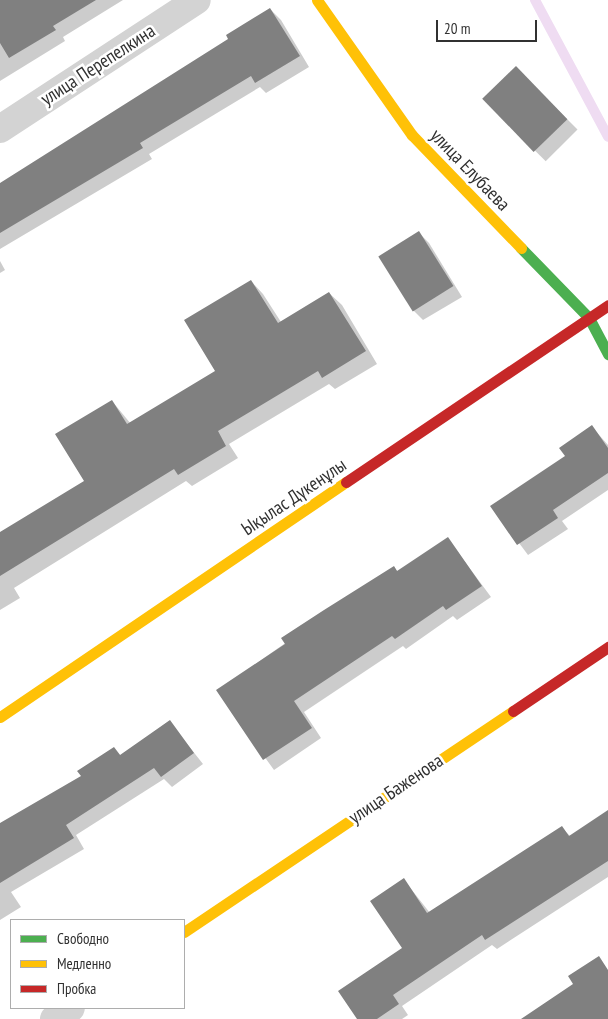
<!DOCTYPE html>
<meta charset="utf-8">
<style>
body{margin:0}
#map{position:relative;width:608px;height:1019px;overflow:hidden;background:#fff;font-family:"PT Sans Narrow",sans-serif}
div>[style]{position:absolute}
.shadow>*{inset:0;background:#0003;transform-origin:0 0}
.stream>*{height:10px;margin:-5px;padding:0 5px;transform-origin:5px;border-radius:5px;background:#efdcf2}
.building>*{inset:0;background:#808080;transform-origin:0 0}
.street>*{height:28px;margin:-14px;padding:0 14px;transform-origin:14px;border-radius:14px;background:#d3d3d3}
.fast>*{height:11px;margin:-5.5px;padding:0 5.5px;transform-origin:5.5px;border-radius:5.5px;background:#4caf50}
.slow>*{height:11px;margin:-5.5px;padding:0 5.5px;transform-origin:5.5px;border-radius:5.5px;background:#ffc107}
.jam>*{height:11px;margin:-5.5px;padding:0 5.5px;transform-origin:5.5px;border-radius:5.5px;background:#c62828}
span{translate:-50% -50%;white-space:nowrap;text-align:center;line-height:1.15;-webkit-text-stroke:5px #fff;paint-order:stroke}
.street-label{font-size:19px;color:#313131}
.legend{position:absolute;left:10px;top:919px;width:175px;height:90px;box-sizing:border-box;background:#fff;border:1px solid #adadad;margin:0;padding:6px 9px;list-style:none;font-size:15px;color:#313131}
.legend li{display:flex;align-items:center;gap:10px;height:25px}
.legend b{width:25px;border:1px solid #adadad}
.scale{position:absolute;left:436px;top:20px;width:101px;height:22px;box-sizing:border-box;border:2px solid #313131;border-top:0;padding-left:6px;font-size:15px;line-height:18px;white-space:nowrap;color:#313131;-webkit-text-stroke:4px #fff;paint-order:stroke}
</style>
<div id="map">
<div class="shadow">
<div style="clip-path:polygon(0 0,123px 0,63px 37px,65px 41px,0 81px)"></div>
<div style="clip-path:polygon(270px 9px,281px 20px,309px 67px,266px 93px,260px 87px,149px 154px,152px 159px,0 249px,0 185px,230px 40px)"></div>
<div style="left:516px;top:68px;width:87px;height:45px;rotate:45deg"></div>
<div style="clip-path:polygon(419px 233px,429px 243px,462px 297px,423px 320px,413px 310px)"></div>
<div style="clip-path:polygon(0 261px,5px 270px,0 273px)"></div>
<div style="clip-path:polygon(251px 281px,263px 294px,281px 322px,329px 293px,342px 305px,377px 364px,335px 389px,329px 384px,229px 444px,238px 458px,192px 486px,186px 481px,14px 588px,20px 598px,0 610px,0 542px,86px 482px,112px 401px,131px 424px,217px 372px)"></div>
<div style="clip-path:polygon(592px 427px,608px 445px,608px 490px,562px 521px,568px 529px,528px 555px,492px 507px,567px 456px)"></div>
<div style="clip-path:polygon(448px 539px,491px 597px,457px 620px,453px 616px,406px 649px,403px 646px,304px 712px,321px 738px,274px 770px,217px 691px,394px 567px,398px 572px)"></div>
<div style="clip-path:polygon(169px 721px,203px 764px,172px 787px,164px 779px,76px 835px,84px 849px,11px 892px,21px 907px,0 920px,0 826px,83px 776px,114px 748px,121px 756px)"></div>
<div style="clip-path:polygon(608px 812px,608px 877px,497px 949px,492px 945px,402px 1006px,408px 1015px,402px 1019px,359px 1019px,404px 948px,404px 880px,430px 913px,562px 828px,571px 837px)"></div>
</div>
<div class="stream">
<div style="left:535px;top:0;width:155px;rotate:61.9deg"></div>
</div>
<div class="building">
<div style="clip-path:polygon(0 0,96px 0,53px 26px,56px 30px,9px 58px,0 43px)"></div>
<div style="clip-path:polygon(270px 8px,300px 56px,255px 83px,251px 76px,140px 143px,143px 148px,0 233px,0 183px,228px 39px,226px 35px)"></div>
<div style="left:516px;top:66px;width:74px;height:47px;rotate:46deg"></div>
<div style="left:419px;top:231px;width:65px;height:48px;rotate:58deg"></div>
<div style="clip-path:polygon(251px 280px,278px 323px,329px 292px,366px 351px,322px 378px,318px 371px,218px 431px,226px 446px,178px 475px,174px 469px,0 576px,0 532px,84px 481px,55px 434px,112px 400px,127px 424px,215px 371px,184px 320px)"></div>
<div style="clip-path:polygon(592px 425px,608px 448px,608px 473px,553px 510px,558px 518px,517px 545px,490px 506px,565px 456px,559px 448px)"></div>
<div style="clip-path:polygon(448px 537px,482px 586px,446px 610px,443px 606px,395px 639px,392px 636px,294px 701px,312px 728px,263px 760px,216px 690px,285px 644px,281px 638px,324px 610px,394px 566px,397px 571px)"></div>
<div style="clip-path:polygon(170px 720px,194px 753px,161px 777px,154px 768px,66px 825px,74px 838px,0 883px,0 823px,81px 776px,77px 771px,114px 747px,120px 755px)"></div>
<div style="clip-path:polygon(608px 810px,608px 861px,485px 940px,482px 935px,393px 995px,399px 1004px,377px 1019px,357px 1019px,338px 991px,402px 948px,370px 901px,404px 878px,427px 913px,562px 826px,569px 836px)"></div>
<div style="clip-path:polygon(599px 956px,608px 970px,608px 1019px,521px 1019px,573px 984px,568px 976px)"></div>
</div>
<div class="street">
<div style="left:0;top:129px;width:235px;rotate:-33.2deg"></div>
<div style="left:54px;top:1019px;width:20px;rotate:-33deg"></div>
</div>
<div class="fast">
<div style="left:521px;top:248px;width:98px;rotate:45.8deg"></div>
<div style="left:589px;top:318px;width:41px;rotate:62.2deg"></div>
</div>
<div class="slow">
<div style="left:317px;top:0;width:165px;rotate:54.9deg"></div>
<div style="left:412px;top:135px;width:157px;rotate:46deg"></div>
<div style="left:0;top:717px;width:418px;rotate:-34.2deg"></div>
<div style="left:184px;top:932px;width:396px;rotate:-33.9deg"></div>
</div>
<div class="jam">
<div style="left:346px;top:482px;width:316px;rotate:-34deg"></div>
<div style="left:513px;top:711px;width:115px;rotate:-34deg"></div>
</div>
<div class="street-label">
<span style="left:98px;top:65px;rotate:-33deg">улица Перепелкина</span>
<span style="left:470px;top:170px;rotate:46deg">улица Елубаева</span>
<span style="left:294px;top:497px;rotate:-34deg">Ықылас Дүкенұлы</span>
<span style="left:396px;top:789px;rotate:-34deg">улица Баженова</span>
</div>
<ul class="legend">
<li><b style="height:6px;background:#4caf50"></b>Свободно</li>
<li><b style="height:6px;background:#ffc107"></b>Медленно</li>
<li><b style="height:6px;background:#c62828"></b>Пробка</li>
</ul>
<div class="scale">20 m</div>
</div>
